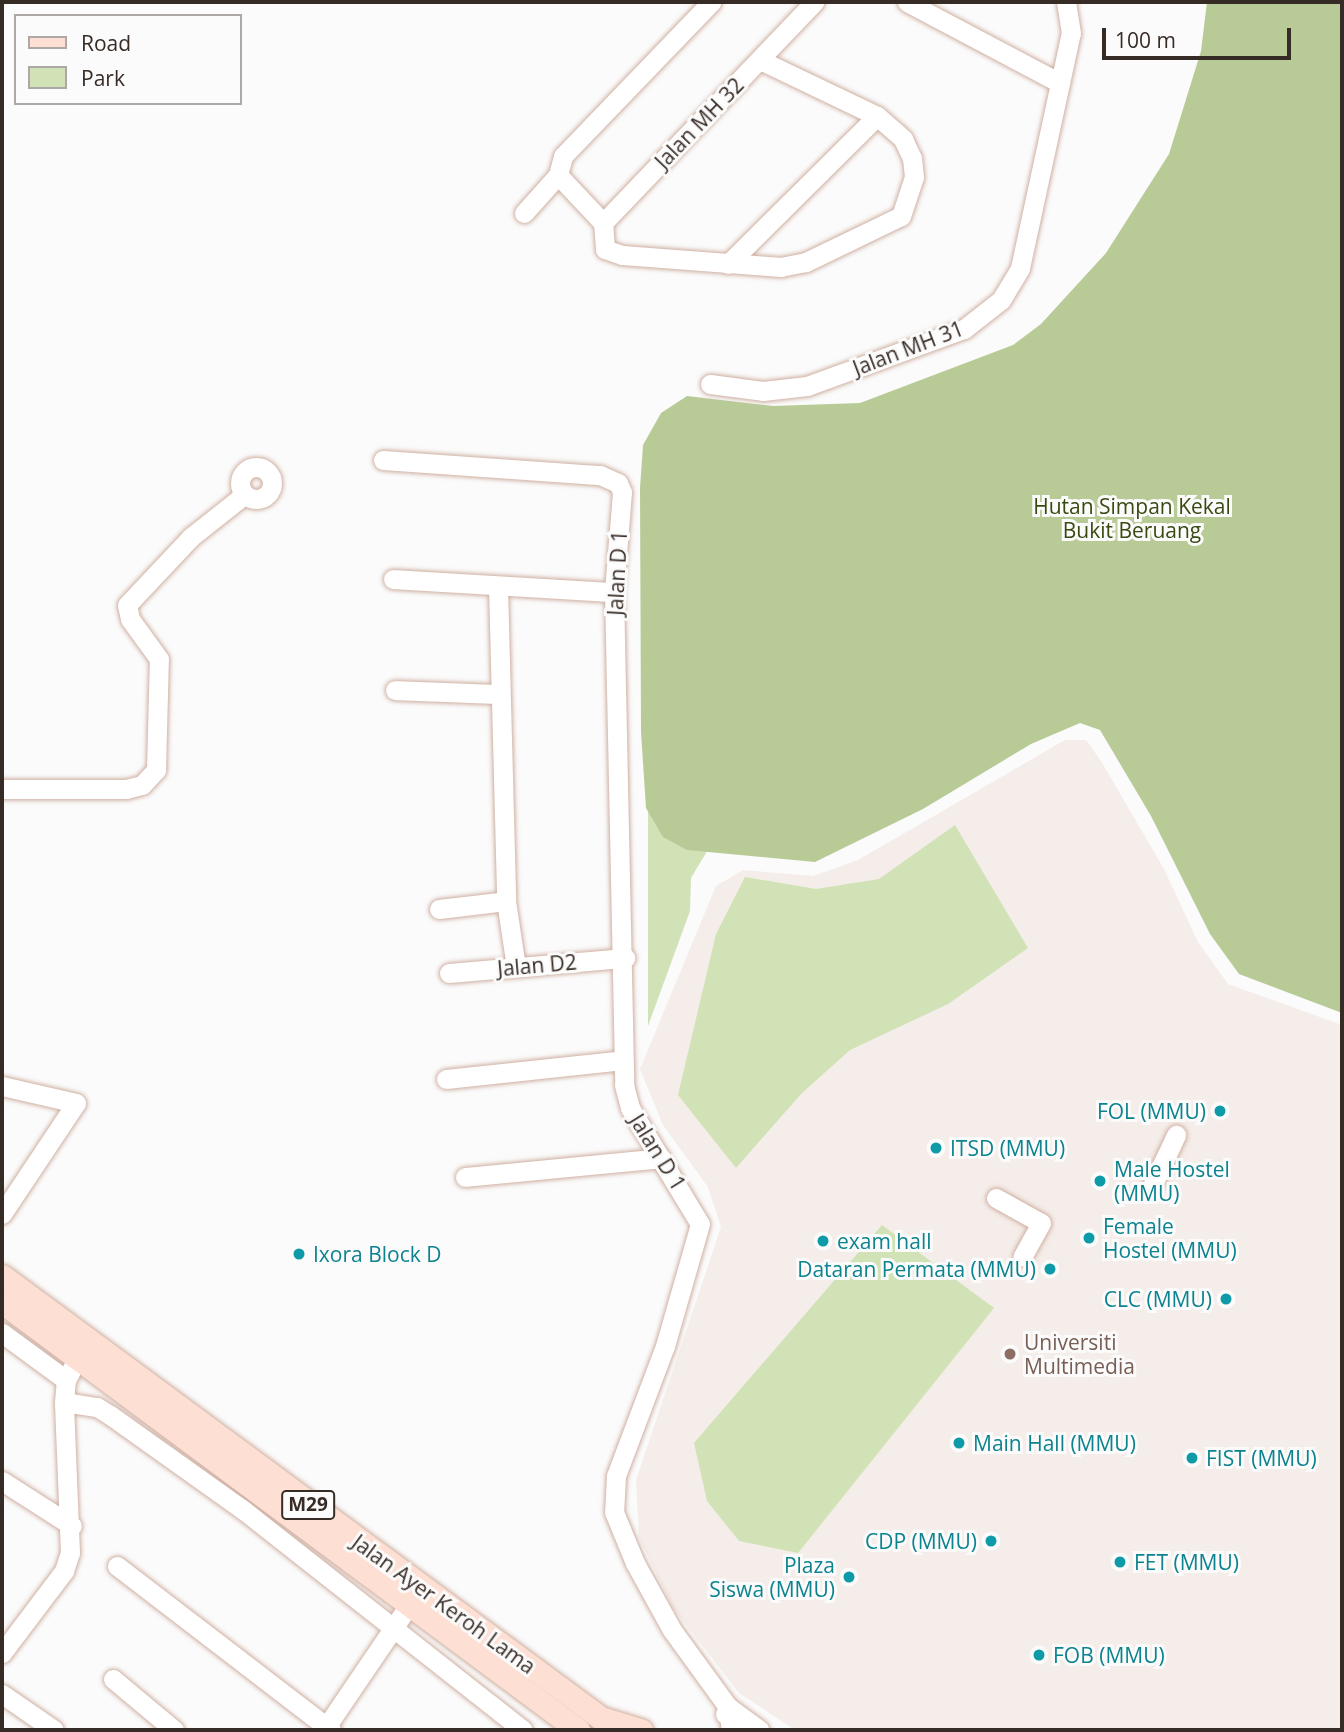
<!DOCTYPE html>
<style>
body{margin:0}
#map{position:relative;width:1344px;height:1732px;overflow:hidden;background:#fbfbfb;font-family:"Open Sans",sans-serif}
div>[style]{position:absolute}
.built>*{inset:0;background:#f5ede9}
.green>*{inset:0;background:#d1e2b6}
.forest>*{inset:0;background:#b8cb97}
.roads{filter:drop-shadow(0 0 2px #cfb0a2) drop-shadow(0 0 2px #cfb0a2)}
.minor>*{height:19px;margin:-9.5px;padding:0 9.5px;transform-origin:9.5px;border-radius:9.5px;background:#fff}
.minor>.ring{margin:-9.5px;padding:0;box-sizing:content-box;background:none;border:19px solid #fff;border-radius:50%}
.major>*{height:23px;margin:-11.5px;padding:0 11.5px;transform-origin:11.5px;border-radius:11.5px;background:#fddfd4}
.dots>*{width:19px;height:19px;translate:-50% -50%;box-sizing:border-box;border:4px solid #fbfbfb;border-radius:50%}
span{translate:-50% -50%;white-space:nowrap;text-align:center;line-height:1.15;-webkit-text-stroke:6px #fbfbfb;paint-order:stroke}
.shield-label span{padding:2px 5px;background:#fbfbfb;border:2px solid;border-radius:5px;-webkit-text-stroke-width:0}
.shield-label{font-size:19px;color:#372b25;font-weight:700}
.street-label{font-size:21px;color:#372b25}
.park-label{font-size:21px;color:#394a10}
.culture-label{font-size:21px;color:#0d838f}
.right{translate:-100% -50%;text-align:right}
.left{translate:0 -50%;text-align:left}
.education-label{font-size:21px;color:#785e54}
.frame{position:absolute;inset:0;border:4px solid #372b25;pointer-events:none}
.legend{position:absolute;left:14px;top:14px;width:228px;height:91px;box-sizing:border-box;background:#fbfbfb;border:2px solid #ada8a5;margin:0;padding:9px 12px;list-style:none;font-size:21px;color:#372b25}
.legend li{display:flex;align-items:center;gap:14px;height:35px}
.legend b{width:35px;border:2px solid #ada8a5}
.scale{position:absolute;left:1102px;top:28px;width:189px;height:32px;box-sizing:border-box;border:4px solid #372b25;border-top:0;padding-left:9px;font-size:21px;line-height:24px;white-space:nowrap;color:#372b25;-webkit-text-stroke:5px #fbfbfb;paint-order:stroke}
</style>
<div id="map">
<div class="built">
<div style="clip-path:polygon(1065px 740px,1086px 740px,1101px 761px,1164px 869px,1198px 942px,1228px 984px,1342px 1025px,1342px 1730px,792px 1728px,739px 1693px,673px 1608px,639px 1538px,636px 1480px,721px 1227px,708px 1187px,663px 1125px,640px 1069px,716px 886px,743px 870px,813px 876px,858px 860px)"></div>
</div>
<div class="green">
<div style="clip-path:polygon(648px 745px,709px 848px,691px 878px,690px 911px,648px 1026px)"></div>
<div style="clip-path:polygon(955px 825px,1028px 948px,948px 1004px,850px 1050px,801px 1094px,736px 1168px,678px 1095px,716px 934px,745px 877px,816px 889px,879px 879px)"></div>
<div style="clip-path:polygon(882px 1225px,994px 1308px,798px 1553px,739px 1541px,707px 1501px,694px 1443px)"></div>
</div>
<div class="forest">
<div style="clip-path:polygon(1207px 2px,1342px 2px,1342px 1013px,1239px 974px,1210px 934px,1151px 816px,1100px 730px,1080px 723px,1031px 744px,923px 809px,815px 862px,687px 850px,663px 837px,646px 808px,641px 732px,640px 488px,643px 445px,661px 413px,687px 396px,773px 406px,860px 403px,1013px 345px,1041px 324px,1106px 253px,1169px 154px,1201px 51px)"></div>
</div>
<div class="roads">
<div class="minor">
<div style="left:907px;top:2px;width:173px;rotate:27.9deg"></div>
<div style="left:760px;top:60px;width:130px;rotate:25.6deg"></div>
<div style="left:877px;top:116px;width:35px;rotate:41deg"></div>
<div style="left:903px;top:139px;width:21px;rotate:65deg"></div>
<div style="left:912px;top:158px;width:19px;rotate:84deg"></div>
<div style="left:914px;top:177px;width:41px;rotate:108.4deg"></div>
<div style="left:901px;top:216px;width:106px;rotate:154.2deg"></div>
<div style="left:806px;top:262px;width:25px;rotate:169deg"></div>
<div style="left:781px;top:267px;width:159px;rotate:-175.7deg"></div>
<div style="left:622px;top:255px;width:18px;rotate:-161deg"></div>
<div style="left:605px;top:249px;width:26px;rotate:-94deg"></div>
<div style="left:603px;top:223px;width:306px;rotate:-46.3deg"></div>
<div style="left:558px;top:175px;width:66px;rotate:46.8deg"></div>
<div style="left:524px;top:213px;width:51px;rotate:-48.2deg"></div>
<div style="left:558px;top:175px;width:20px;rotate:-75deg"></div>
<div style="left:563px;top:156px;width:214px;rotate:-46.1deg"></div>
<div style="left:728px;top:264px;width:210px;rotate:-44.8deg"></div>
<div style="left:710px;top:384px;width:53px;rotate:7.5deg"></div>
<div style="left:763px;top:391px;width:44px;rotate:-6.5deg"></div>
<div style="left:807px;top:386px;width:167px;rotate:-20deg"></div>
<div style="left:964px;top:329px;width:47px;rotate:-38.1deg"></div>
<div style="left:1001px;top:300px;width:37px;rotate:-59deg"></div>
<div style="left:1020px;top:268px;width:240px;rotate:-77.8deg"></div>
<div style="left:1071px;top:33px;width:31px;rotate:-99deg"></div>
<div style="left:383px;top:460px;width:218px;rotate:4deg"></div>
<div style="left:600px;top:475px;width:20px;rotate:24deg"></div>
<div style="left:618px;top:483px;width:10px;rotate:66deg"></div>
<div style="left:622px;top:492px;width:100px;rotate:94.6deg"></div>
<div style="left:614px;top:592px;width:493px;rotate:88.8deg"></div>
<div style="left:624px;top:1085px;width:24px;rotate:75deg"></div>
<div style="left:630px;top:1108px;width:135px;rotate:58.9deg"></div>
<div style="left:700px;top:1224px;width:127px;rotate:106deg"></div>
<div style="left:665px;top:1346px;width:139px;rotate:110.7deg"></div>
<div style="left:616px;top:1476px;width:36px;rotate:93deg"></div>
<div style="left:614px;top:1512px;width:55px;rotate:67.6deg"></div>
<div style="left:635px;top:1563px;width:77px;rotate:61.1deg"></div>
<div style="left:672px;top:1630px;width:95px;rotate:54deg"></div>
<div style="left:728px;top:1707px;width:23px;rotate:83deg"></div>
<div class="ring" style="left:240px;top:467px;width:13px;height:13px"></div>
<div style="left:393px;top:579px;width:221px;rotate:3.4deg"></div>
<div style="left:498px;top:586px;width:315px;rotate:88.5deg"></div>
<div style="left:506px;top:901px;width:67px;rotate:81.4deg"></div>
<div style="left:395px;top:690px;width:105px;rotate:2.2deg"></div>
<div style="left:2px;top:789px;width:124px"></div>
<div style="left:126px;top:789px;width:16px;rotate:-14deg"></div>
<div style="left:142px;top:785px;width:21px;rotate:-47deg"></div>
<div style="left:156px;top:770px;width:111px;rotate:-88.5deg"></div>
<div style="left:159px;top:659px;width:49px;rotate:-125.9deg"></div>
<div style="left:130px;top:619px;width:14px;rotate:-102deg"></div>
<div style="left:127px;top:605px;width:93px;rotate:-46.7deg"></div>
<div style="left:191px;top:537px;width:68px;rotate:-38.4deg"></div>
<div style="left:439px;top:909px;width:67px;rotate:-6.8deg"></div>
<div style="left:449px;top:973px;width:177px;rotate:-4.9deg"></div>
<div style="left:446px;top:1079px;width:178px;rotate:-6.1deg"></div>
<div style="left:2px;top:1086px;width:76px;rotate:12.9deg"></div>
<div style="left:465px;top:1177px;width:197px;rotate:-5.5deg"></div>
<div style="left:1151px;top:1188px;width:59px;rotate:-64.7deg"></div>
<div style="left:996px;top:1198px;width:51px;rotate:29.1deg"></div>
<div style="left:1041px;top:1223px;width:38px;rotate:119deg"></div>
<div style="left:2px;top:1214px;width:133px;rotate:-56.3deg"></div>
<div style="left:2px;top:1333px;width:79px;rotate:36.3deg"></div>
<div style="left:64px;top:1402px;width:33px;rotate:9deg"></div>
<div style="left:97px;top:1407px;width:15px;rotate:32deg"></div>
<div style="left:110px;top:1415px;width:162px;rotate:35.5deg"></div>
<div style="left:242px;top:1509px;width:357px;rotate:38.2deg"></div>
<div style="left:2px;top:1481px;width:83px;rotate:32.7deg"></div>
<div style="left:117px;top:1566px;width:270px;rotate:37.5deg"></div>
<div style="left:2px;top:1653px;width:103px;rotate:-52.9deg"></div>
<div style="left:64px;top:1571px;width:19px;rotate:-72deg"></div>
<div style="left:70px;top:1553px;width:151px;rotate:-92.3deg"></div>
<div style="left:64px;top:1402px;width:22px;rotate:-85deg"></div>
<div style="left:66px;top:1380px;width:24px;rotate:-62deg"></div>
<div style="left:113px;top:1679px;width:80px;rotate:39.9deg"></div>
<div style="left:2px;top:1694px;width:63px;rotate:34.7deg"></div>
<div style="left:725px;top:1714px;width:8px;rotate:-67deg"></div>
<div style="left:728px;top:1707px;width:39px;rotate:36deg"></div>
<div style="left:324px;top:1730px;width:151px;rotate:-55.8deg"></div>
</div>
<div class="major">
<div style="left:2px;top:1276px;width:764px;rotate:36.44deg"></div>
<div style="left:2px;top:1302px;width:718px;rotate:36.61deg"></div>
<div style="left:604px;top:1719px;width:39px;rotate:17deg"></div>
</div>
</div>
<div class="dots">
<div style="left:1220px;top:1111px;background:#0f9aa8"></div>
<div style="left:936px;top:1148px;background:#0f9aa8"></div>
<div style="left:1100px;top:1181px;background:#0f9aa8"></div>
<div style="left:1089px;top:1238px;background:#0f9aa8"></div>
<div style="left:823px;top:1241px;background:#0f9aa8"></div>
<div style="left:299px;top:1254px;background:#0f9aa8"></div>
<div style="left:1050px;top:1269px;background:#0f9aa8"></div>
<div style="left:1226px;top:1299px;background:#0f9aa8"></div>
<div style="left:1010px;top:1354px;background:#8d6e63"></div>
<div style="left:959px;top:1443px;background:#0f9aa8"></div>
<div style="left:1192px;top:1458px;background:#0f9aa8"></div>
<div style="left:991px;top:1541px;background:#0f9aa8"></div>
<div style="left:1120px;top:1562px;background:#0f9aa8"></div>
<div style="left:849px;top:1577px;background:#0f9aa8"></div>
<div style="left:1039px;top:1655px;background:#0f9aa8"></div>
</div>
<div class="shield-label">
<span style="left:308px;top:1505px">M29</span>
</div>
<div class="street-label">
<span style="left:699px;top:123px;rotate:-46deg">Jalan MH 32</span>
<span style="left:908px;top:348px;rotate:-21deg">Jalan MH 31</span>
<span style="left:617px;top:573px;rotate:-87deg">Jalan D 1</span>
<span style="left:537px;top:965px;rotate:-5deg">Jalan D2</span>
<span style="left:658px;top:1152px;rotate:58deg">Jalan D 1</span>
<span style="left:444px;top:1604px;rotate:36deg">Jalan Ayer Keroh Lama</span>
</div>
<div class="park-label">
<span style="left:1132px;top:518px">Hutan Simpan Kekal<br>Bukit Beruang</span>
</div>
<div class="culture-label">
<span class="right" style="left:1206px;top:1111px">FOL (MMU)</span>
<span class="left" style="left:950px;top:1148px">ITSD (MMU)</span>
<span class="left" style="left:1114px;top:1181px">Male Hostel<br>(MMU)</span>
<span class="left" style="left:1103px;top:1238px">Female<br>Hostel (MMU)</span>
<span class="left" style="left:837px;top:1241px">exam hall</span>
<span class="left" style="left:313px;top:1254px">Ixora Block D</span>
<span class="right" style="left:1036px;top:1269px">Dataran Permata (MMU)</span>
<span class="right" style="left:1212px;top:1299px">CLC (MMU)</span>
<span class="left" style="left:973px;top:1443px">Main Hall (MMU)</span>
<span class="left" style="left:1206px;top:1458px">FIST (MMU)</span>
<span class="right" style="left:977px;top:1541px">CDP (MMU)</span>
<span class="left" style="left:1134px;top:1562px">FET (MMU)</span>
<span class="right" style="left:835px;top:1577px">Plaza<br>Siswa (MMU)</span>
<span class="left" style="left:1053px;top:1655px">FOB (MMU)</span>
</div>
<div class="education-label">
<span class="left" style="left:1024px;top:1354px">Universiti<br>Multimedia</span>
</div>
<div class="frame"></div>
<ul class="legend">
<li><b style="height:9px;background:#fddfd4"></b>Road</li>
<li><b style="height:19px;background:#d1e2b6"></b>Park</li>
</ul>
<div class="scale">100 m</div>
</div>
